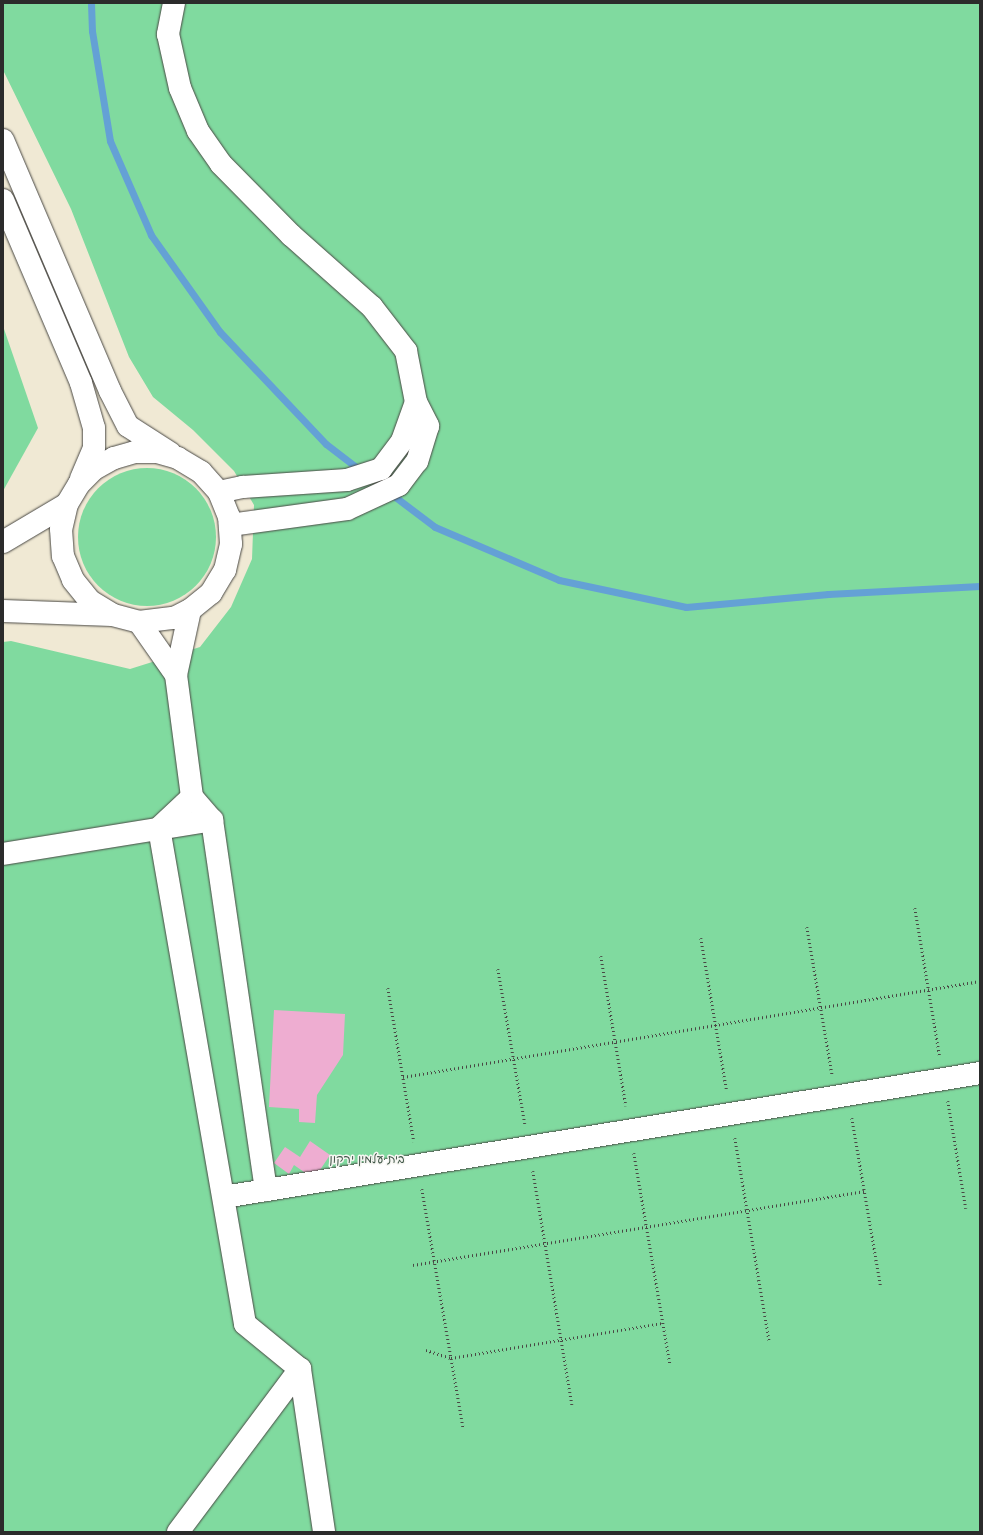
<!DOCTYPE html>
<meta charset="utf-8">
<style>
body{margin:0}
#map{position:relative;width:983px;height:1535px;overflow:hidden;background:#f0e9d4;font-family:"Comic Neue","Playpen Sans Hebrew",sans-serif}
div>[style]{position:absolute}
.green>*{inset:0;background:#80da9f}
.round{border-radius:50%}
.stream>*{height:7px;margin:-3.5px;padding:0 3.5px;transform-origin:3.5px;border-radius:3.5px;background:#64a1d5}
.building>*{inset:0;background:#eeadd1}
.path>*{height:2.5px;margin-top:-1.25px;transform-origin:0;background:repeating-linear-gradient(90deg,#494844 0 1px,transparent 0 4px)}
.roads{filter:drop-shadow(0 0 1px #494844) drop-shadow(0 0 1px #494844)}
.minor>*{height:22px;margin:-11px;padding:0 11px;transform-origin:11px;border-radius:11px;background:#fff}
span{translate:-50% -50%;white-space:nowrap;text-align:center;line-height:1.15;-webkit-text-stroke:3px #f6f6f2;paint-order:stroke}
.park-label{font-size:12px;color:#405748}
.frame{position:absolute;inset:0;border:4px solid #2b2b2b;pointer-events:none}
</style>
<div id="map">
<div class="green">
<div style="clip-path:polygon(3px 3px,980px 3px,980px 1532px,3px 1532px,3px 642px,11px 641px,130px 669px,200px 647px,231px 607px,252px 559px,254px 505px,234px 471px,193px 430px,153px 397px,129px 357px,71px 209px,3px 70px)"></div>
<div style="clip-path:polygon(3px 326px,38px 428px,3px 491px)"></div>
<div class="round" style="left:78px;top:468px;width:138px;height:138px"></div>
</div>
<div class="stream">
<div style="left:91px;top:3px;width:28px;rotate:88deg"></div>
<div style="left:92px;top:31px;width:111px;rotate:80.7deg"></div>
<div style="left:110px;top:141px;width:103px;rotate:66.4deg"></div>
<div style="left:151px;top:235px;width:119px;rotate:54.6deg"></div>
<div style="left:220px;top:332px;width:154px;rotate:46.6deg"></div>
<div style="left:326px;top:444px;width:44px;rotate:37.6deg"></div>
<div style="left:390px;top:493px;width:56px;rotate:37.1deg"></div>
<div style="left:435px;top:527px;width:135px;rotate:23.1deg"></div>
<div style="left:559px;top:580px;width:130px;rotate:12deg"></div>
<div style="left:686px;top:607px;width:143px;rotate:-5.2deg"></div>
<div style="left:828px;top:594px;width:152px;rotate:-3deg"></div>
</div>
<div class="building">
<div style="clip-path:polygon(274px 1010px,345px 1014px,343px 1055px,317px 1095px,315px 1123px,299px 1122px,299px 1109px,269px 1107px)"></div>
<div style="clip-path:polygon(310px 1141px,330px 1155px,314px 1179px,294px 1165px,289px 1174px,274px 1163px,285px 1147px,300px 1157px)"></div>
</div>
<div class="path">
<div style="left:915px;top:908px;width:151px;rotate:80.5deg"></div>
<div style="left:807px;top:927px;width:149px;rotate:80.3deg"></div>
<div style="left:701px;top:938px;width:155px;rotate:80.4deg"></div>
<div style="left:601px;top:956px;width:152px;rotate:80.5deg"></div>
<div style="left:498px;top:969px;width:157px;rotate:80.1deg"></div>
<div style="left:388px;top:988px;width:156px;rotate:80.4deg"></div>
<div style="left:403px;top:1077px;width:585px;rotate:-9.45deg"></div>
<div style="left:948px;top:1101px;width:109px;rotate:80.5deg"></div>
<div style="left:852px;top:1118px;width:171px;rotate:80.3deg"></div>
<div style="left:735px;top:1138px;width:205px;rotate:80.4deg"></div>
<div style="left:634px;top:1153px;width:213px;rotate:80.3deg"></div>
<div style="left:533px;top:1171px;width:237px;rotate:80.5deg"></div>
<div style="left:422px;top:1189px;width:242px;rotate:80.2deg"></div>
<div style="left:413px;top:1265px;width:458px;rotate:-9.3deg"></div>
<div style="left:426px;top:1350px;width:26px;rotate:18deg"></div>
<div style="left:451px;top:1358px;width:215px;rotate:-9.4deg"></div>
</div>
<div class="roads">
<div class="minor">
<div style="left:174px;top:3px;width:32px;rotate:101deg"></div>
<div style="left:168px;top:34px;width:55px;rotate:77.5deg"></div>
<div style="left:180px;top:88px;width:47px;rotate:67.3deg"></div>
<div style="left:198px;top:131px;width:40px;rotate:55.1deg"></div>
<div style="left:221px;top:164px;width:100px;rotate:45.4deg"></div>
<div style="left:291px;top:235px;width:108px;rotate:41.6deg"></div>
<div style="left:372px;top:307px;width:56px;rotate:52.3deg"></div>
<div style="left:406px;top:351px;width:52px;rotate:78.9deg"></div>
<div style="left:416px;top:402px;width:27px;rotate:63deg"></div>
<div style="left:428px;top:426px;width:37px;rotate:107deg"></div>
<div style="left:417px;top:461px;width:30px;rotate:127deg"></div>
<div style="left:399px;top:485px;width:57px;rotate:155.2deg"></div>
<div style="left:347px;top:509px;width:118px;rotate:172.2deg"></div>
<div style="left:3px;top:140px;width:273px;rotate:66.9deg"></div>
<div style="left:110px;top:391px;width:39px;rotate:63deg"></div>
<div style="left:128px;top:426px;width:50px;rotate:32.7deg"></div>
<div style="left:3px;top:200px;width:199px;rotate:66.9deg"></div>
<div style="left:81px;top:383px;width:47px;rotate:73.9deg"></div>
<div style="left:94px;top:428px;width:20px;rotate:90deg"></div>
<div style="left:94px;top:448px;width:34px;rotate:113deg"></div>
<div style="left:219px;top:492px;width:25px;rotate:-12deg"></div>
<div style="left:243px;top:487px;width:104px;rotate:-3.9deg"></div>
<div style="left:347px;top:480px;width:36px;rotate:-18deg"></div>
<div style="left:381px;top:469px;width:35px;rotate:-53deg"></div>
<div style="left:402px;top:441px;width:41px;rotate:-70.3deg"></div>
<div style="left:3px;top:542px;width:74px;rotate:-30.7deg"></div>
<div style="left:3px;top:611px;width:109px;rotate:2.1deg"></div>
<div style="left:139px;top:622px;width:35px;rotate:-7deg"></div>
<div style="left:174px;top:618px;width:18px;rotate:-27deg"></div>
<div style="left:190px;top:610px;width:27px;rotate:-39deg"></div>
<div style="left:211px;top:593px;width:27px;rotate:-59deg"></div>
<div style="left:225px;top:570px;width:27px;rotate:-77deg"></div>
<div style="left:231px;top:544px;width:27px;rotate:-94deg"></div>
<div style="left:229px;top:517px;width:27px;rotate:-112deg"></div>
<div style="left:219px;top:492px;width:27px;rotate:-132deg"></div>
<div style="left:201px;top:472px;width:27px;rotate:-149deg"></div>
<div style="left:178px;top:458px;width:22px;rotate:-164deg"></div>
<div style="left:157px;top:452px;width:22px;rotate:180deg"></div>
<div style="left:135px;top:452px;width:22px;rotate:164deg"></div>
<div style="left:114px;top:458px;width:23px;rotate:151deg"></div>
<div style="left:94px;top:469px;width:21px;rotate:135deg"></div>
<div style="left:79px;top:484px;width:23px;rotate:121deg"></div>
<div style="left:67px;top:504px;width:26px;rotate:103deg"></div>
<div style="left:61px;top:529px;width:27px;rotate:86deg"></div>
<div style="left:63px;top:556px;width:26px;rotate:67deg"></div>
<div style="left:73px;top:580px;width:27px;rotate:51deg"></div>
<div style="left:90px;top:601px;width:27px;rotate:31deg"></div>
<div style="left:113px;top:615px;width:27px;rotate:15deg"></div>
<div style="left:139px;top:622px;width:65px;rotate:55.1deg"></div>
<div style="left:176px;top:675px;width:66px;rotate:-77.8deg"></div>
<div style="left:176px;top:675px;width:123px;rotate:82.5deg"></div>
<div style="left:192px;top:797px;width:30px;rotate:49deg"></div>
<div style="left:212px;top:820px;width:374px;rotate:81.7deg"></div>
<div style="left:192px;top:797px;width:45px;rotate:136.8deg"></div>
<div style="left:159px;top:828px;width:503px;rotate:80.16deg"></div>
<div style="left:245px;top:1324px;width:71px;rotate:39.3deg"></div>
<div style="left:300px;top:1369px;width:165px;rotate:81.6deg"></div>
<div style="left:3px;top:854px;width:212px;rotate:-9.2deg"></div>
<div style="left:224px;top:1197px;width:766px;rotate:-9.31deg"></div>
<div style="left:178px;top:1532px;width:204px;rotate:-53.2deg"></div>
</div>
</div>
<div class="park-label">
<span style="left:367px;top:1160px">בית עלמין ירקון</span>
</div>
<div class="frame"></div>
</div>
